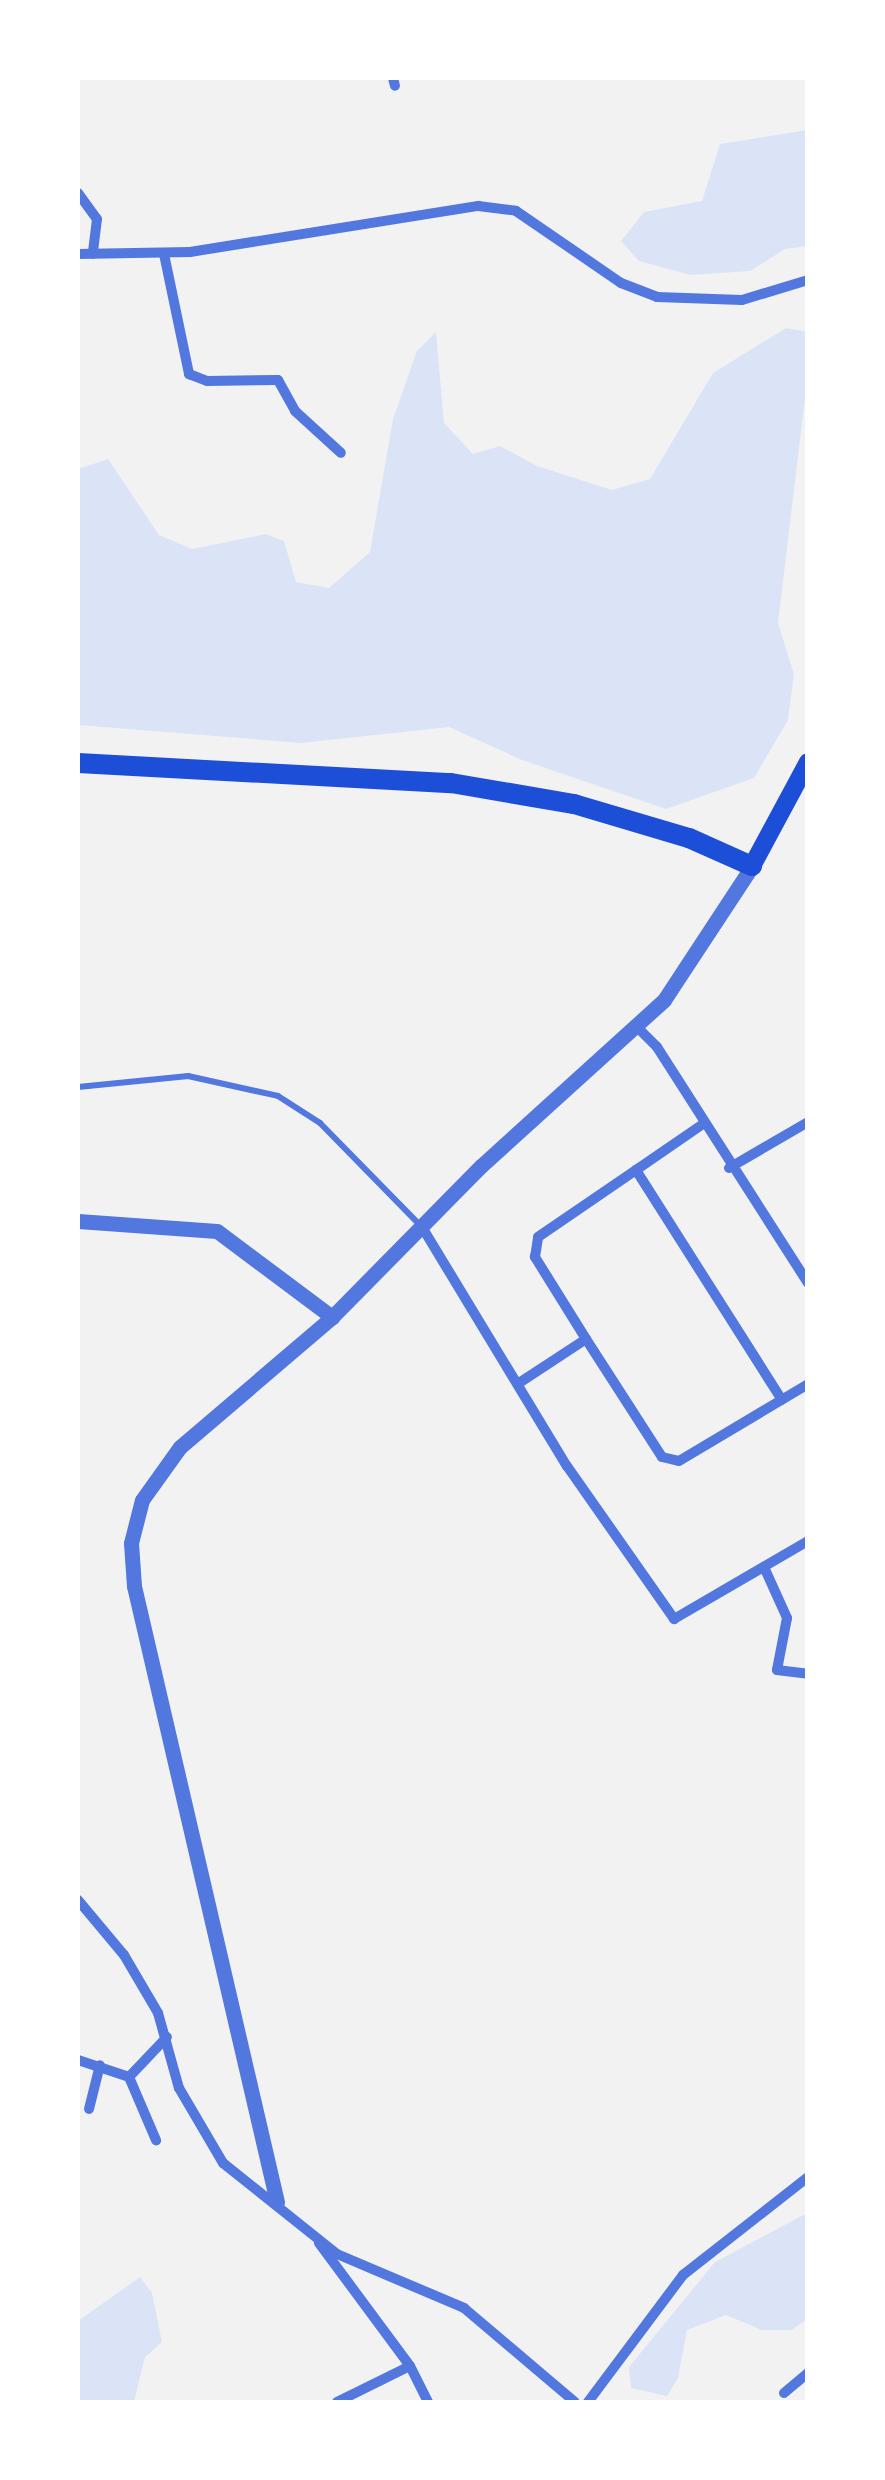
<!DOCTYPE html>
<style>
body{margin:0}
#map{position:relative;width:885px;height:2480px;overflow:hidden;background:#f2f2f2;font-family:Barlow,sans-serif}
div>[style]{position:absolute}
.green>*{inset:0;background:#dbe4f7}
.service>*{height:6px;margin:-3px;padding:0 3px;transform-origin:3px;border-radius:3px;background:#5277de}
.minor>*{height:10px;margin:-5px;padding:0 5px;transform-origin:5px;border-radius:5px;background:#5277de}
.tertiary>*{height:15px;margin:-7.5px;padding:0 7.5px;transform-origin:7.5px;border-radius:7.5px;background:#5277de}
.secondary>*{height:18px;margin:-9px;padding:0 9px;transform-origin:9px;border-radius:9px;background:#1d4ed8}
.trunk>*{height:20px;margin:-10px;padding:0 10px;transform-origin:10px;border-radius:10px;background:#1d4ed8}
span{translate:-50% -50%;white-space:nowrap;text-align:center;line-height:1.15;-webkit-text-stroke:8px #fff;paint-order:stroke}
.frame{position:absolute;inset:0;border:80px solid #fff;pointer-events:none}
</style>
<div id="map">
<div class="green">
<div style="clip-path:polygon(807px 130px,807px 246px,785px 249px,750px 271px,691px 275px,639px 261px,621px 241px,644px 212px,702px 201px,720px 144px)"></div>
<div style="clip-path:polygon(786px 328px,808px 332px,807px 382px,778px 623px,794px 674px,788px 720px,754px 778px,666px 809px,522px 760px,449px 727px,301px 743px,78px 725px,78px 469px,108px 459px,159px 535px,192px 549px,266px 534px,284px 541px,296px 582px,329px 588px,370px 552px,393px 419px,417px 351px,436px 332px,444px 423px,473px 454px,500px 446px,537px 466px,612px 490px,650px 479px,713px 373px)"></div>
<div style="clip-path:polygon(807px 2213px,807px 2319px,792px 2330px,762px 2330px,726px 2315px,687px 2330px,678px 2378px,667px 2396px,631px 2388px,629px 2367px,715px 2262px)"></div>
<div style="clip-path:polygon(140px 2277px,152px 2293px,162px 2342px,145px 2357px,134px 2402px,78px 2402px,78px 2321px)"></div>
</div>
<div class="service">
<div style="left:78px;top:1087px;width:111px;rotate:-5.7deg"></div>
<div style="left:188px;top:1076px;width:92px;rotate:12.5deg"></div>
<div style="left:278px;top:1096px;width:50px;rotate:32.7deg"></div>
<div style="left:320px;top:1123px;width:144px;rotate:45.6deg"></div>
</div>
<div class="minor">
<div style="left:393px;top:78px;width:8px;rotate:76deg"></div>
<div style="left:78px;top:193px;width:32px;rotate:54deg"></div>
<div style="left:97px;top:219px;width:35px;rotate:97deg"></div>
<div style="left:78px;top:254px;width:112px;rotate:-1deg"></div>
<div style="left:190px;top:252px;width:292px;rotate:-9.1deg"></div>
<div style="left:478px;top:206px;width:38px;rotate:7deg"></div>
<div style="left:516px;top:211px;width:127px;rotate:34.4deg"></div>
<div style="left:621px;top:283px;width:39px;rotate:21deg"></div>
<div style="left:657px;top:297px;width:85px;rotate:2deg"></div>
<div style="left:742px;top:300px;width:69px;rotate:-16.9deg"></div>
<div style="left:164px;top:254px;width:123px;rotate:78.2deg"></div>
<div style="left:189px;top:374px;width:19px;rotate:21deg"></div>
<div style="left:207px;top:381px;width:71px;rotate:-0.8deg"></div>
<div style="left:278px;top:380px;width:35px;rotate:61deg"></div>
<div style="left:295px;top:411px;width:62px;rotate:42.4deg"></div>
<div style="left:637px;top:1027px;width:28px;rotate:45deg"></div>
<div style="left:657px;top:1047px;width:280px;rotate:57.4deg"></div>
<div style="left:703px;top:1124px;width:81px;rotate:145.5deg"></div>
<div style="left:636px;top:1170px;width:272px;rotate:57.6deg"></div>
<div style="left:729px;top:1168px;width:91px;rotate:-30.2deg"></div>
<div style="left:422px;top:1227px;width:280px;rotate:58.8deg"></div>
<div style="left:567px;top:1466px;width:187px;rotate:55deg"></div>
<div style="left:674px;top:1619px;width:155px;rotate:-30.2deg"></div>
<div style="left:586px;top:1339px;width:140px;rotate:57.2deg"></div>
<div style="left:662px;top:1457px;width:17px;rotate:13deg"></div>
<div style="left:679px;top:1461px;width:150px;rotate:-30.8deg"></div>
<div style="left:519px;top:1383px;width:80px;rotate:-33.3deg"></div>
<div style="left:586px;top:1339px;width:97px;rotate:-121.9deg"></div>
<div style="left:535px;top:1257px;width:20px;rotate:-81deg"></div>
<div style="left:538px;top:1237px;width:119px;rotate:-34.4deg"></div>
<div style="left:764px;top:1567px;width:56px;rotate:65.7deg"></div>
<div style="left:787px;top:1618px;width:53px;rotate:100.9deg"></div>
<div style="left:777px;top:1670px;width:31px;rotate:7deg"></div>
<div style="left:78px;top:1900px;width:72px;rotate:50.1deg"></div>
<div style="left:124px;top:1955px;width:67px;rotate:59.6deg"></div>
<div style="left:158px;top:2013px;width:78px;rotate:74.4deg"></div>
<div style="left:179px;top:2088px;width:87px;rotate:59.6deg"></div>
<div style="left:223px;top:2163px;width:146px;rotate:38.6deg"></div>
<div style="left:337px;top:2254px;width:138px;rotate:23deg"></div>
<div style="left:464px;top:2308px;width:145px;rotate:40.3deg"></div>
<div style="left:78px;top:2060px;width:54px;rotate:18.4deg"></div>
<div style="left:129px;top:2077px;width:69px;rotate:66.8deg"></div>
<div style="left:129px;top:2077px;width:55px;rotate:-46.5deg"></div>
<div style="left:89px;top:2109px;width:45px;rotate:-76deg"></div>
<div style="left:319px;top:2243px;width:153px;rotate:53.5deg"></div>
<div style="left:410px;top:2366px;width:40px;rotate:63.4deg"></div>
<div style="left:784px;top:2393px;width:31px;rotate:-40deg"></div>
<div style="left:337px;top:2402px;width:81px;rotate:-26.3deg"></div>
<div style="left:588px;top:2402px;width:159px;rotate:-53.2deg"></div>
<div style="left:683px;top:2275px;width:159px;rotate:-38.1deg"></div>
</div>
<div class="tertiary">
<div style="left:78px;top:1221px;width:139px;rotate:4.1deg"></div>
<div style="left:217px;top:1231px;width:144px;rotate:36.8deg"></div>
<div style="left:277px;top:2202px;width:632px;rotate:-103.07deg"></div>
<div style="left:134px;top:1586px;width:43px;rotate:-94deg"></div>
<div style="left:131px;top:1543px;width:44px;rotate:-75.7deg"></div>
<div style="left:142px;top:1500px;width:65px;rotate:-54.4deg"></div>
<div style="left:180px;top:1447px;width:200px;rotate:-40.5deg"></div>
<div style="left:332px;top:1317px;width:212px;rotate:-45.4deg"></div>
<div style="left:481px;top:1166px;width:247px;rotate:-42.2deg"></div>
<div style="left:664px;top:1000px;width:160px;rotate:-56.7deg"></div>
</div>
<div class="secondary">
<div style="left:752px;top:866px;width:118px;rotate:-61.7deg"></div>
</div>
<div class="trunk">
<div style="left:78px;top:763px;width:374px;rotate:3.1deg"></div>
<div style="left:451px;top:783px;width:125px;rotate:9.7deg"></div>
<div style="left:574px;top:804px;width:120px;rotate:16.5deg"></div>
<div style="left:689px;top:838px;width:69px;rotate:24deg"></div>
</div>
<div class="frame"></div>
</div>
